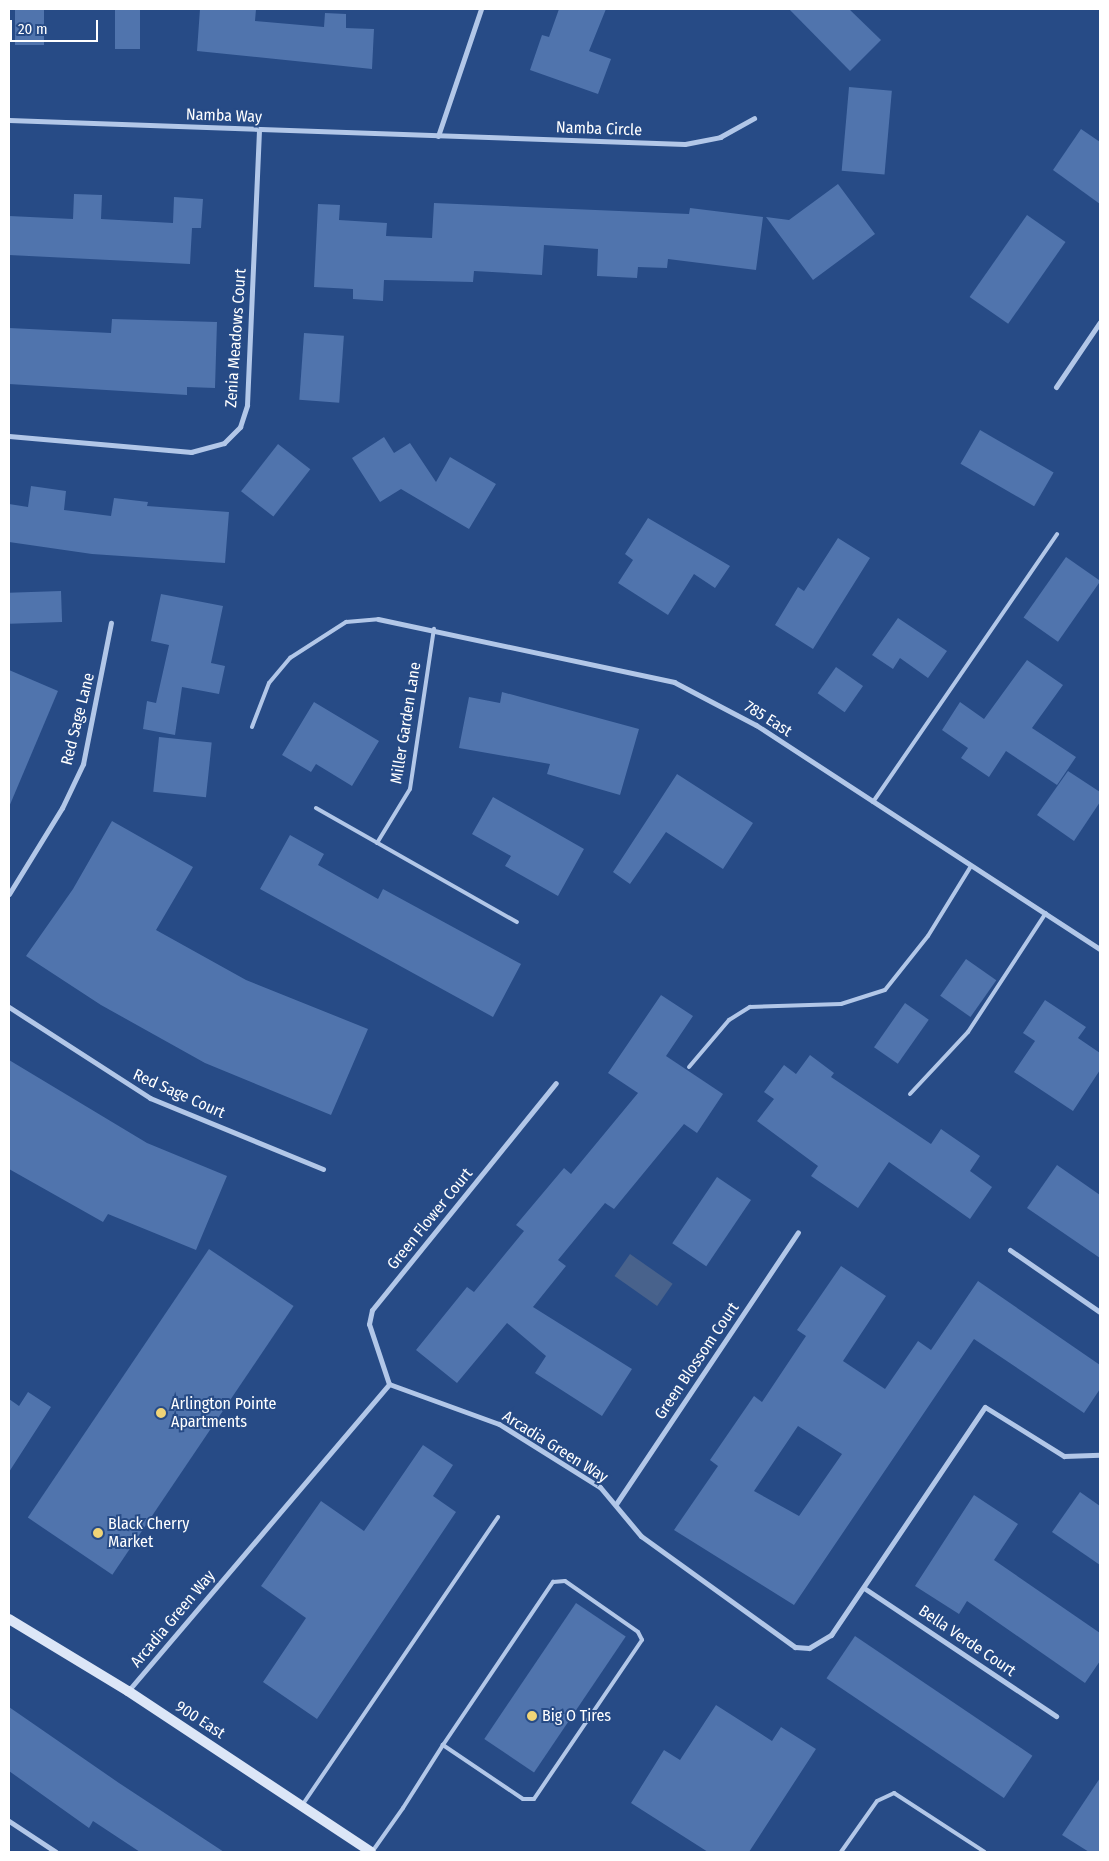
<!DOCTYPE html>
<style>
body{margin:0}
#map{position:relative;width:1109px;height:1861px;overflow:hidden;background:#274b86;font-family:"Fira Sans Condensed",sans-serif}
div>[style]{position:absolute}
.water>*{inset:0;background:#48628c;transform-origin:0 0}
.building>*{inset:0;background:#5074ad;transform-origin:0 0}
.lane>*{height:4px;margin:-2px;padding:0 2px;transform-origin:2px;border-radius:2px;background:#b2c7e8}
.street>*{height:5px;margin:-2.5px;padding:0 2.5px;transform-origin:2.5px;border-radius:2.5px;background:#b2c7e8}
.secondary>*{height:10px;margin:-5px;padding:0 5px;transform-origin:5px;border-radius:5px;background:#dce6f7}
.dots>*{width:14px;height:14px;translate:-50% -50%;box-sizing:border-box;border:2px solid #274b86;border-radius:50%}
span{translate:-50% -50%;white-space:nowrap;text-align:center;line-height:1.15;-webkit-text-stroke:4px #274b86;paint-order:stroke}
.street-label{font-size:16px;color:#fff}
.poi-label{font-size:16px;color:#fff}
.left{translate:0 -50%;text-align:left}
.frame{position:absolute;inset:0;border:10px solid #fff;pointer-events:none}
.scale{position:absolute;left:10px;top:20px;width:88px;height:22px;box-sizing:border-box;border:2px solid #fff;border-top:0;padding-left:6px;font-size:15px;line-height:18px;white-space:nowrap;color:#fff;-webkit-text-stroke:4px #274b86;paint-order:stroke}
</style>
<div id="map">
<div class="water">
<div style="left:630px;top:1254px;width:52px;height:27px;rotate:35deg"></div>
</div>
<div class="building">
<div style="left:15px;top:9px;width:29px;height:36px"></div>
<div style="left:115px;top:9px;width:25px;height:40px"></div>
<div style="clip-path:polygon(200px 9px,256px 9px,255px 21px,324px 27px,325px 13px,346px 14px,346px 28px,374px 29px,372px 69px,197px 51px)"></div>
<div style="clip-path:polygon(559px 9px,606px 9px,589px 51px,611px 59px,598px 94px,530px 70px,542px 35px,549px 37px)"></div>
<div style="clip-path:polygon(789px 9px,849px 9px,881px 40px,850px 71px)"></div>
<div style="left:849px;top:87px;width:43px;height:84px;rotate:5deg"></div>
<div style="clip-path:polygon(1081px 129px,1100px 142px,1100px 204px,1053px 170px)"></div>
<div style="clip-path:polygon(838px 184px,875px 234px,813px 280px,766px 217px,789px 220px)"></div>
<div style="clip-path:polygon(74px 194px,102px 195px,101px 219px,173px 223px,174px 197px,203px 199px,201px 228px,192px 228px,190px 264px,9px 255px,9px 216px,73px 219px)"></div>
<div style="clip-path:polygon(434px 203px,689px 214px,690px 208px,763px 217px,756px 270px,668px 259px,667px 268px,638px 267px,637px 278px,597px 276px,598px 249px,544px 245px,542px 275px,474px 271px,473px 282px,384px 280px,383px 301px,353px 299px,353px 289px,314px 287px,318px 204px,340px 205px,339px 220px,387px 223px,386px 236px,432px 238px)"></div>
<div style="left:1027px;top:215px;width:47px;height:100px;rotate:35deg"></div>
<div style="clip-path:polygon(112px 319px,217px 322px,215px 388px,187px 387px,187px 395px,9px 384px,9px 328px,111px 333px)"></div>
<div style="left:304px;top:333px;width:40px;height:67px;rotate:4deg"></div>
<div style="left:980px;top:430px;width:85px;height:39px;rotate:30deg"></div>
<div style="clip-path:polygon(384px 437px,394px 453px,410px 443px,436px 482px,450px 457px,496px 484px,469px 529px,401px 489px,380px 502px,352px 458px)"></div>
<div style="left:278px;top:444px;width:41px;height:60px;rotate:38deg"></div>
<div style="clip-path:polygon(31px 486px,66px 491px,64px 510px,111px 516px,114px 498px,148px 502px,147px 506px,229px 512px,225px 563px,92px 554px,9px 542px,9px 504px,28px 507px)"></div>
<div style="clip-path:polygon(648px 518px,730px 566px,715px 588px,694px 574px,668px 615px,618px 583px,633px 560px,625px 554px)"></div>
<div style="clip-path:polygon(838px 538px,870px 558px,813px 649px,775px 625px,798px 587px,804px 591px)"></div>
<div style="left:1066px;top:557px;width:42px;height:74px;rotate:35deg"></div>
<div style="left:61px;top:591px;width:31px;height:52px;rotate:88deg"></div>
<div style="clip-path:polygon(161px 594px,223px 606px,211px 663px,225px 666px,219px 694px,182px 687px,175px 735px,143px 729px,147px 701px,156px 703px,169px 645px,151px 641px)"></div>
<div style="clip-path:polygon(898px 618px,947px 651px,928px 678px,900px 658px,893px 669px,872px 655px)"></div>
<div style="clip-path:polygon(1027px 660px,1063px 685px,1032px 728px,1076px 757px,1057px 785px,1006px 751px,989px 777px,961px 758px,968px 748px,942px 730px,960px 702px,984px 719px)"></div>
<div style="left:836px;top:667px;width:33px;height:32px;rotate:35deg"></div>
<div style="clip-path:polygon(9px 670px,58px 691px,9px 807px)"></div>
<div style="clip-path:polygon(502px 692px,639px 729px,620px 795px,547px 774px,550px 764px,459px 748px,469px 697px,500px 703px)"></div>
<div style="clip-path:polygon(314px 702px,379px 741px,352px 786px,316px 764px,311px 772px,282px 755px)"></div>
<div style="left:159px;top:737px;width:53px;height:55px;rotate:6deg"></div>
<div style="clip-path:polygon(1068px 771px,1100px 792px,1100px 802px,1074px 841px,1037px 815px)"></div>
<div style="clip-path:polygon(677px 774px,753px 823px,723px 869px,666px 832px,630px 884px,613px 872px)"></div>
<div style="clip-path:polygon(493px 797px,584px 849px,558px 896px,505px 866px,511px 856px,472px 834px)"></div>
<div style="clip-path:polygon(112px 821px,193px 867px,156px 930px,246px 980px,368px 1029px,331px 1115px,205px 1063px,101px 1005px,26px 956px,73px 889px)"></div>
<div style="clip-path:polygon(290px 835px,324px 854px,318px 865px,378px 899px,383px 889px,521px 964px,493px 1017px,260px 889px)"></div>
<div style="left:966px;top:959px;width:37px;height:45px;rotate:35deg"></div>
<div style="clip-path:polygon(661px 995px,693px 1016px,666px 1056px,723px 1094px,697px 1133px,684px 1124px,614px 1209px,605px 1203px,558px 1260px,566px 1266px,533px 1307px,632px 1369px,602px 1416px,535px 1373px,546px 1356px,507px 1323px,457px 1383px,416px 1350px,467px 1287px,474px 1292px,524px 1231px,516px 1225px,564px 1168px,571px 1174px,638px 1093px,608px 1073px)"></div>
<div style="clip-path:polygon(1045px 1000px,1086px 1027px,1078px 1038px,1100px 1053px,1100px 1070px,1073px 1111px,1014px 1072px,1035px 1041px,1023px 1033px)"></div>
<div style="left:905px;top:1003px;width:29px;height:54px;rotate:35deg"></div>
<div style="clip-path:polygon(810px 1055px,834px 1073px,831px 1077px,931px 1144px,941px 1129px,980px 1156px,970px 1171px,992px 1187px,970px 1219px,889px 1162px,858px 1208px,811px 1176px,818px 1166px,757px 1121px,774px 1099px,764px 1092px,784px 1065px,796px 1074px)"></div>
<div style="clip-path:polygon(9px 1060px,147px 1143px,227px 1176px,196px 1250px,108px 1214px,103px 1222px,9px 1169px)"></div>
<div style="clip-path:polygon(1057px 1165px,1100px 1195px,1100px 1258px,1027px 1208px)"></div>
<div style="left:717px;top:1177px;width:41px;height:80px;rotate:34deg"></div>
<div style="left:209px;top:1249px;width:102px;height:324px;rotate:34deg"></div>
<div style="clip-path:polygon(evenodd,841px 1266px,886px 1296px,843px 1361px,885px 1389px,918px 1341px,931px 1350px,978px 1281px,1100px 1365px,1100px 1389px,1084px 1413px,974px 1339px,794px 1605px,674px 1530px,718px 1466px,710px 1460px,754px 1396px,762px 1402px,806px 1336px,797px 1330px,841px 1266px,798px 1426px,842px 1454px,799px 1516px,754px 1491px,798px 1426px)"></div>
<div style="clip-path:polygon(28px 1392px,51px 1407px,9px 1472px,9px 1399px,19px 1406px)"></div>
<div style="clip-path:polygon(423px 1445px,453px 1465px,433px 1496px,456px 1512px,317px 1719px,263px 1682px,306px 1618px,261px 1586px,321px 1501px,364px 1531px)"></div>
<div style="clip-path:polygon(1080px 1492px,1100px 1506px,1100px 1565px,1052px 1532px)"></div>
<div style="clip-path:polygon(974px 1495px,1018px 1524px,994px 1560px,1100px 1633px,1100px 1661px,1085px 1683px,967px 1601px,959px 1614px,915px 1586px)"></div>
<div style="left:576px;top:1603px;width:60px;height:164px;rotate:34deg"></div>
<div style="left:855px;top:1636px;width:214px;height:51px;rotate:34deg"></div>
<div style="clip-path:polygon(716px 1705px,772px 1741px,781px 1727px,816px 1749px,749px 1852px,708px 1852px,631px 1803px,664px 1750px,680px 1760px)"></div>
<div style="clip-path:polygon(9px 1707px,119px 1783px,224px 1852px,140px 1852px,93px 1821px,89px 1828px,9px 1771px)"></div>
<div style="clip-path:polygon(1100px 1778px,1100px 1852px,1089px 1852px,1062px 1835px)"></div>
</div>
<div class="lane">
<div style="left:252px;top:727px;width:47px;rotate:-68.9deg"></div>
<div style="left:269px;top:683px;width:33px;rotate:-50deg"></div>
<div style="left:290px;top:658px;width:67px;rotate:-32.7deg"></div>
<div style="left:346px;top:622px;width:32px;rotate:-5deg"></div>
<div style="left:873px;top:802px;width:325px;rotate:-55.5deg"></div>
<div style="left:316px;top:808px;width:231px;rotate:29.6deg"></div>
<div style="left:377px;top:843px;width:63px;rotate:-58.6deg"></div>
<div style="left:410px;top:789px;width:162px;rotate:-81.5deg"></div>
<div style="left:689px;top:1067px;width:62px;rotate:-49.6deg"></div>
<div style="left:729px;top:1020px;width:25px;rotate:-32deg"></div>
<div style="left:750px;top:1007px;width:91px;rotate:-1.9deg"></div>
<div style="left:841px;top:1004px;width:46px;rotate:-17.7deg"></div>
<div style="left:885px;top:990px;width:69px;rotate:-51.5deg"></div>
<div style="left:928px;top:936px;width:82px;rotate:-58.4deg"></div>
<div style="left:910px;top:1094px;width:85px;rotate:-46.9deg"></div>
<div style="left:968px;top:1032px;width:142px;rotate:-56.8deg"></div>
<div style="left:303px;top:1804px;width:347px;rotate:-55.8deg"></div>
<div style="left:372px;top:1852px;width:54px;rotate:-54.8deg"></div>
<div style="left:403px;top:1808px;width:75px;rotate:-57.6deg"></div>
<div style="left:443px;top:1745px;width:197px;rotate:-56deg"></div>
<div style="left:553px;top:1582px;width:12px;rotate:-5deg"></div>
<div style="left:565px;top:1581px;width:89px;rotate:34.9deg"></div>
<div style="left:638px;top:1632px;width:9px;rotate:63deg"></div>
<div style="left:642px;top:1640px;width:192px;rotate:124.2deg"></div>
<div style="left:534px;top:1799px;width:11px;rotate:180deg"></div>
<div style="left:523px;top:1799px;width:97px;rotate:-146deg"></div>
<div style="left:841px;top:1852px;width:62px;rotate:-54.8deg"></div>
<div style="left:877px;top:1801px;width:19px;rotate:-25deg"></div>
<div style="left:894px;top:1793px;width:108px;rotate:33deg"></div>
</div>
<div class="street">
<div style="left:9px;top:120px;width:676px;rotate:2.03deg"></div>
<div style="left:685px;top:144px;width:36px;rotate:-11deg"></div>
<div style="left:720px;top:137px;width:39px;rotate:-29deg"></div>
<div style="left:438px;top:136px;width:134px;rotate:-71.3deg"></div>
<div style="left:1056px;top:387px;width:78px;rotate:-55.9deg"></div>
<div style="left:9px;top:436px;width:183px;rotate:5deg"></div>
<div style="left:191px;top:452px;width:34px;rotate:-15deg"></div>
<div style="left:224px;top:443px;width:23px;rotate:-45deg"></div>
<div style="left:240px;top:427px;width:23px;rotate:-72deg"></div>
<div style="left:247px;top:405px;width:275px;rotate:-87.5deg"></div>
<div style="left:378px;top:619px;width:303px;rotate:12deg"></div>
<div style="left:674px;top:682px;width:93px;rotate:27.7deg"></div>
<div style="left:756px;top:725px;width:411px;rotate:33.1deg"></div>
<div style="left:9px;top:894px;width:101px;rotate:-58.4deg"></div>
<div style="left:62px;top:808px;width:49px;rotate:-64.5deg"></div>
<div style="left:83px;top:764px;width:144px;rotate:-78.8deg"></div>
<div style="left:9px;top:1007px;width:168px;rotate:32.8deg"></div>
<div style="left:150px;top:1098px;width:187px;rotate:22.3deg"></div>
<div style="left:1010px;top:1250px;width:109px;rotate:34.6deg"></div>
<div style="left:389px;top:1384px;width:117px;rotate:20deg"></div>
<div style="left:499px;top:1424px;width:119px;rotate:32deg"></div>
<div style="left:600px;top:1487px;width:64px;rotate:50.1deg"></div>
<div style="left:641px;top:1536px;width:190px;rotate:35.8deg"></div>
<div style="left:795px;top:1647px;width:14px;rotate:4deg"></div>
<div style="left:809px;top:1648px;width:26px;rotate:-31deg"></div>
<div style="left:831px;top:1635px;width:275px;rotate:-56deg"></div>
<div style="left:985px;top:1407px;width:93px;rotate:31.8deg"></div>
<div style="left:1064px;top:1456px;width:36px;rotate:-2deg"></div>
<div style="left:389px;top:1384px;width:63px;rotate:-108.4deg"></div>
<div style="left:369px;top:1324px;width:14px;rotate:-78deg"></div>
<div style="left:372px;top:1310px;width:292px;rotate:-51deg"></div>
<div style="left:616px;top:1504px;width:327px;rotate:-56.2deg"></div>
<div style="left:864px;top:1588px;width:231px;rotate:33.7deg"></div>
<div style="left:128px;top:1691px;width:403px;rotate:-49.6deg"></div>
<div style="left:9px;top:1821px;width:56px;rotate:33.4deg"></div>
</div>
<div class="secondary">
<div style="left:9px;top:1619px;width:139px;rotate:31.2deg"></div>
<div style="left:128px;top:1691px;width:291px;rotate:33.5deg"></div>
</div>
<div class="dots">
<div style="left:161px;top:1413px;background:#f0d477"></div>
<div style="left:98px;top:1533px;background:#f0d477"></div>
<div style="left:532px;top:1716px;background:#f0d477"></div>
</div>
<div class="street-label">
<span style="left:224px;top:116px;rotate:2deg">Namba Way</span>
<span style="left:599px;top:129px;rotate:2deg">Namba Circle</span>
<span style="left:236px;top:338px;rotate:-86deg">Zenia Meadows Court</span>
<span style="left:78px;top:719px;rotate:-76deg">Red Sage Lane</span>
<span style="left:768px;top:719px;rotate:32deg">785 East</span>
<span style="left:406px;top:723px;rotate:-81deg">Miller Garden Lane</span>
<span style="left:179px;top:1094px;rotate:24deg">Red Sage Court</span>
<span style="left:430px;top:1219px;rotate:-51deg">Green Flower Court</span>
<span style="left:697px;top:1361px;rotate:-56deg">Green Blossom Court</span>
<span style="left:555px;top:1447px;rotate:32deg">Arcadia Green Way</span>
<span style="left:173px;top:1619px;rotate:-50deg">Arcadia Green Way</span>
<span style="left:967px;top:1641px;rotate:34deg">Bella Verde Court</span>
<span style="left:200px;top:1720px;rotate:33deg">900 East</span>
</div>
<div class="poi-label">
<span class="left" style="left:171px;top:1413px">Arlington Pointe<br>Apartments</span>
<span class="left" style="left:108px;top:1533px">Black Cherry<br>Market</span>
<span class="left" style="left:542px;top:1716px">Big O Tires</span>
</div>
<div class="frame"></div>
<div class="scale">20 m</div>
</div>
